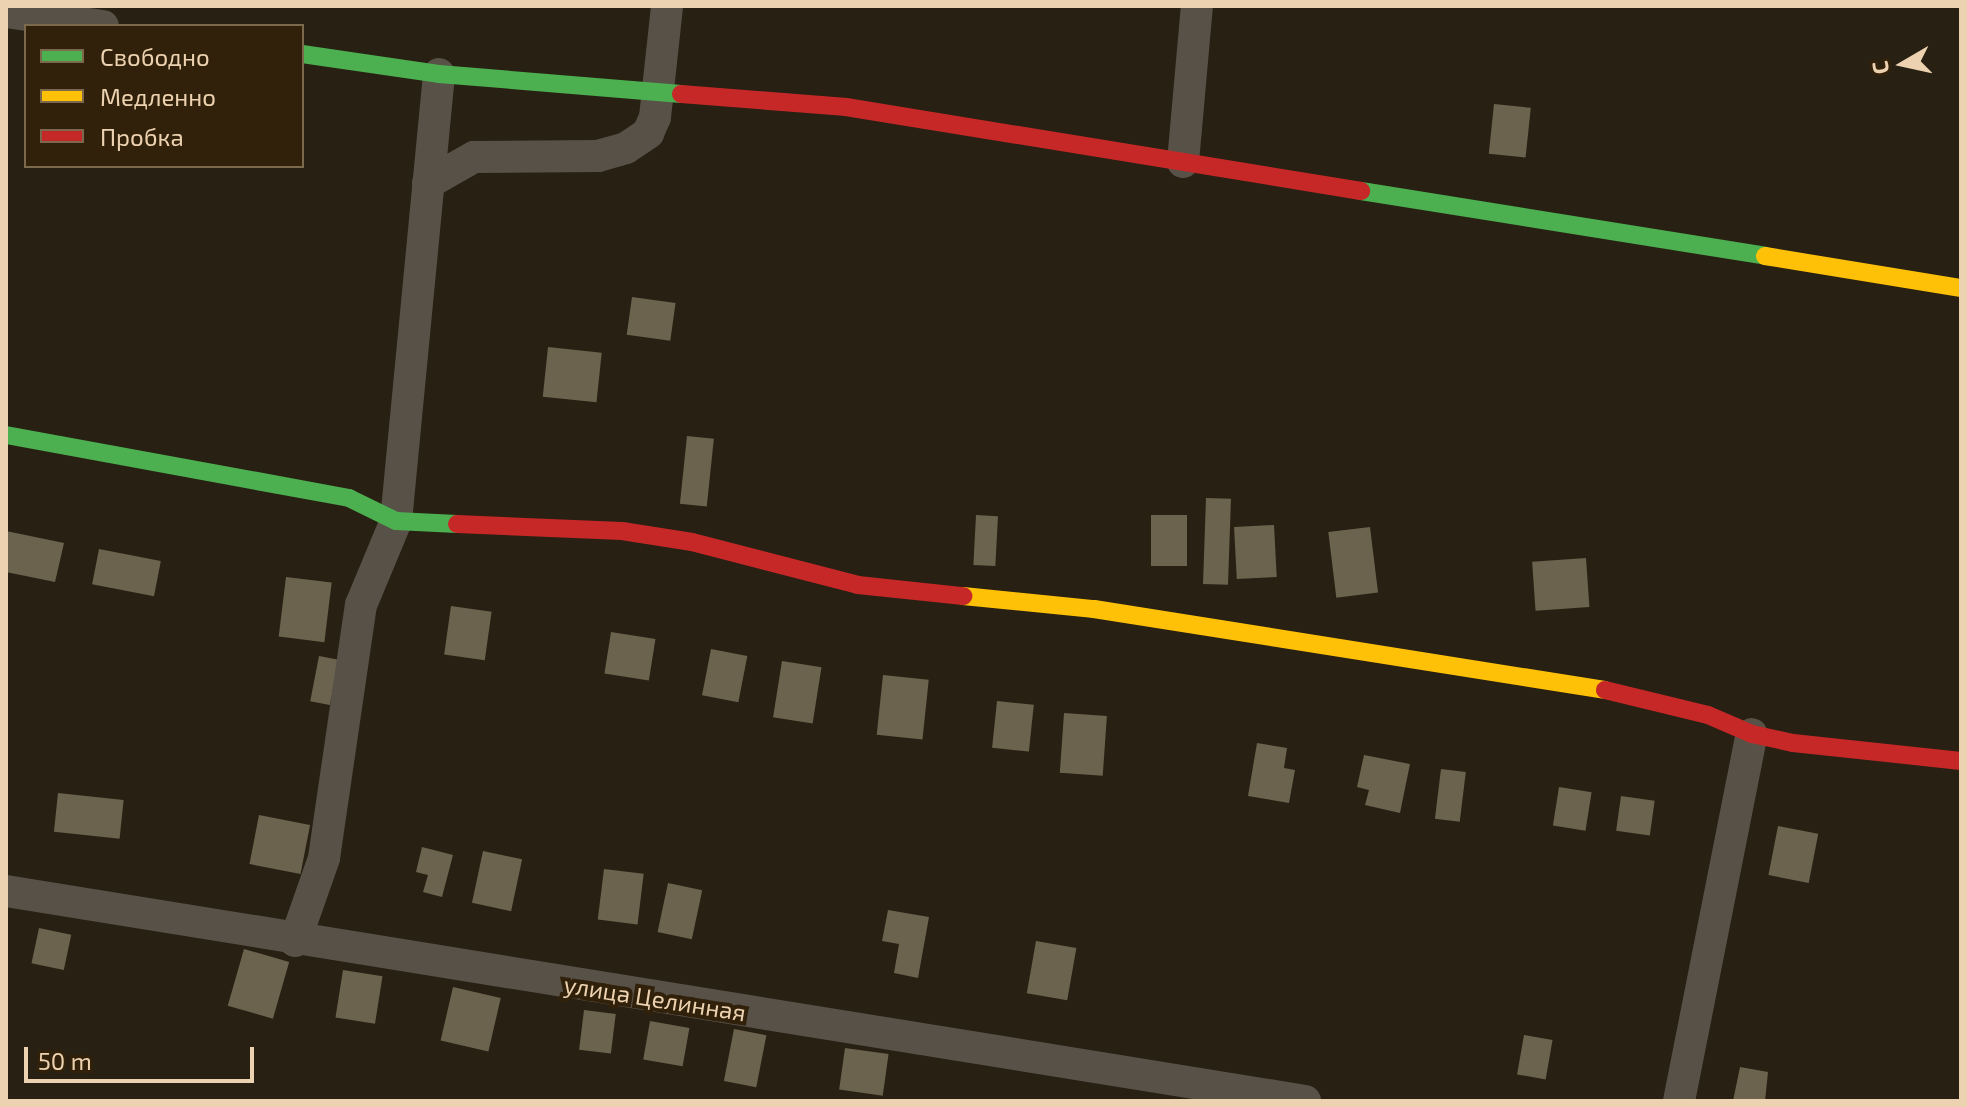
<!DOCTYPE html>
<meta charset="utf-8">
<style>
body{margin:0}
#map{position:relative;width:1967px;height:1107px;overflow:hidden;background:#282013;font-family:"Exo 2",sans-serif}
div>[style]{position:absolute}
.building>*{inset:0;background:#6b634d;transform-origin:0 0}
.street>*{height:32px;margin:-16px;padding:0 16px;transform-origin:16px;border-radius:16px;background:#585148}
.fast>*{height:18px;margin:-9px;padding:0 9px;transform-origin:9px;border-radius:9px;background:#4caf50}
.slow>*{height:18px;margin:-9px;padding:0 9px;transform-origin:9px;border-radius:9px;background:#ffc107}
.jam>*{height:18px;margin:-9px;padding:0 9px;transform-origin:9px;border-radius:9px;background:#c62828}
span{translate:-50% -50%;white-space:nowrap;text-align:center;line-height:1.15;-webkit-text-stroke:8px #31210a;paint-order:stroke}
.street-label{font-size:24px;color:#ecd2b0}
.frame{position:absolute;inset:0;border:8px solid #ecd2b0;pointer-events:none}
.legend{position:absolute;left:24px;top:24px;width:280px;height:144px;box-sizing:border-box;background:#31210a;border:2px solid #7c684c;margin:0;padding:10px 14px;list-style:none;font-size:24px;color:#ecd2b0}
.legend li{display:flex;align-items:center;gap:16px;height:40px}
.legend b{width:40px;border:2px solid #7c684c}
.north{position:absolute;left:1863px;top:24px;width:80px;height:80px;-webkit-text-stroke:6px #31210a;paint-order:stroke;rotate:261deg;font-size:22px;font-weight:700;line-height:32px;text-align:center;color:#ecd2b0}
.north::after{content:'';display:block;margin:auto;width:28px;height:36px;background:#ecd2b0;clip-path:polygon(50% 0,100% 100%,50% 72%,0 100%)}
.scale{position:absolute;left:24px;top:1047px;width:230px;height:36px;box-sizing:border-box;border:4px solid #ecd2b0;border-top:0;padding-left:10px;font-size:24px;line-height:28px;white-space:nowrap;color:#ecd2b0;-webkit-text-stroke:6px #31210a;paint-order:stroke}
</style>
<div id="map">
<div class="building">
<div style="left:1494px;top:104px;width:37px;height:50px;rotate:6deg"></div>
<div style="left:632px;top:297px;width:44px;height:38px;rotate:8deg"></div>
<div style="left:548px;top:347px;width:54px;height:50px;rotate:6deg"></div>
<div style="left:687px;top:436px;width:27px;height:68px;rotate:6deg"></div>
<div style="left:1206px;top:498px;width:25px;height:86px;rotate:2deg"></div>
<div style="left:976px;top:515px;width:22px;height:50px;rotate:3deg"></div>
<div style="left:1151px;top:515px;width:36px;height:51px"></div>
<div style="left:1274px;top:525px;width:52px;height:40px;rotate:87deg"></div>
<div style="left:1370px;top:527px;width:66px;height:42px;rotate:83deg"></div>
<div style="clip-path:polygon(6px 531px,64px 543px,55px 582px,6px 572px)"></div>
<div style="left:99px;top:549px;width:63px;height:36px;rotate:11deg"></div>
<div style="left:1586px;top:558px;width:49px;height:54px;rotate:86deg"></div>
<div style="left:286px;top:577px;width:46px;height:60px;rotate:7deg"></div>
<div style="left:451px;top:606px;width:41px;height:49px;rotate:8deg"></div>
<div style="left:611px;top:632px;width:45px;height:42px;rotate:9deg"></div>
<div style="left:711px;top:649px;width:37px;height:47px;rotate:11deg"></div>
<div style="left:319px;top:656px;width:20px;height:46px;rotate:11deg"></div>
<div style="left:782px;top:661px;width:40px;height:57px;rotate:9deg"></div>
<div style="left:883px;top:675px;width:46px;height:60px;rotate:6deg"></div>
<div style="left:997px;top:701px;width:37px;height:47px;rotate:6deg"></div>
<div style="left:1064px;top:713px;width:43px;height:60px;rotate:4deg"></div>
<div style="clip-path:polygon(1257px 743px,1287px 748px,1284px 768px,1295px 770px,1289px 803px,1248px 796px)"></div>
<div style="clip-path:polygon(1364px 755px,1410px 764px,1400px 813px,1365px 805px,1369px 790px,1357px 787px)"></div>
<div style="left:1441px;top:769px;width:25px;height:50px;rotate:7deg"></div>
<div style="left:1559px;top:787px;width:33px;height:39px;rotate:9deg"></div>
<div style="left:58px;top:793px;width:66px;height:39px;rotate:6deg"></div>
<div style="left:1621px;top:796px;width:34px;height:35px;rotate:8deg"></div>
<div style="left:259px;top:815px;width:52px;height:50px;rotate:11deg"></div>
<div style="left:1778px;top:826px;width:41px;height:50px;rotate:11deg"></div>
<div style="clip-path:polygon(422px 847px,453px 855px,442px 897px,423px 892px,428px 875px,416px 872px)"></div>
<div style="left:483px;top:851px;width:40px;height:53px;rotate:12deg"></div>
<div style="left:604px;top:869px;width:40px;height:51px;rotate:7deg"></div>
<div style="left:668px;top:883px;width:35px;height:50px;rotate:12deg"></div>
<div style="clip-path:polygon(888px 910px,929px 917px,918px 978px,894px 973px,899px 944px,882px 941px)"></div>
<div style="left:39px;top:928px;width:33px;height:36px;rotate:12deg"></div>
<div style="left:1036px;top:941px;width:41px;height:53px;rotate:10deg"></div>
<div style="left:244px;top:949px;width:47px;height:59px;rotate:16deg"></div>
<div style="left:343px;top:970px;width:40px;height:48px;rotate:9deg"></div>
<div style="left:453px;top:987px;width:49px;height:55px;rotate:13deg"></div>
<div style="left:584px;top:1010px;width:32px;height:40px;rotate:7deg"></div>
<div style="left:650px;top:1021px;width:40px;height:39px;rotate:10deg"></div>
<div style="left:734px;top:1029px;width:33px;height:53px;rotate:11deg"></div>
<div style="left:1524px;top:1035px;width:29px;height:40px;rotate:10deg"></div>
<div style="left:845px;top:1048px;width:44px;height:42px;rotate:8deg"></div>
<div style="clip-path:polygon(1740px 1067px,1768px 1072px,1765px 1101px,1733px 1101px)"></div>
</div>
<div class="street">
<div style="left:6px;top:12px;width:98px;rotate:8.2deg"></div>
<div style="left:1183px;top:162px;width:157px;rotate:-84.9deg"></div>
<div style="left:428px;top:183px;width:53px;rotate:-29.5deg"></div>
<div style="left:474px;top:157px;width:124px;rotate:-0.5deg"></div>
<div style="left:598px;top:156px;width:29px;rotate:-16deg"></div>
<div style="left:626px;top:148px;width:27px;rotate:-34deg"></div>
<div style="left:648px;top:133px;width:17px;rotate:-66deg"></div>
<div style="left:655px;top:117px;width:112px;rotate:-83.8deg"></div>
<div style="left:6px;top:891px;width:1316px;rotate:9.18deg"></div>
<div style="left:295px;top:941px;width:88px;rotate:-70.7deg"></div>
<div style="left:324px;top:858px;width:256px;rotate:-81.7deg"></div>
<div style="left:361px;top:605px;width:91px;rotate:-67.4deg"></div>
<div style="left:396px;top:521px;width:449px;rotate:-84.5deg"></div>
<div style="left:1679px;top:1101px;width:374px;rotate:-78.8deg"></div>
</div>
<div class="fast">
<div style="left:302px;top:54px;width:138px;rotate:8.3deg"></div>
<div style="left:439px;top:74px;width:243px;rotate:4.7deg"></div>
<div style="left:1361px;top:191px;width:409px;rotate:9.1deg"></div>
<div style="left:6px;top:435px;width:349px;rotate:10.4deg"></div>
<div style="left:349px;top:498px;width:52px;rotate:26.1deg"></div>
<div style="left:396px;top:521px;width:61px;rotate:2.8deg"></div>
</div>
<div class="slow">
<div style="left:1765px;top:256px;width:199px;rotate:9.3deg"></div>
<div style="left:963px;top:596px;width:132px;rotate:5.7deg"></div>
<div style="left:1094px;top:609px;width:517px;rotate:9.01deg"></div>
</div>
<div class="jam">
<div style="left:681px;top:94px;width:166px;rotate:4.5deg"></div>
<div style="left:846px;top:107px;width:522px;rotate:9.26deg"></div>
<div style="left:457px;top:524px;width:165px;rotate:2.4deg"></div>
<div style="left:622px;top:531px;width:71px;rotate:8.9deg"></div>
<div style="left:692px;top:542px;width:171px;rotate:14.5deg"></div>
<div style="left:858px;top:585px;width:106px;rotate:6deg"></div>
<div style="left:1605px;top:690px;width:106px;rotate:13.6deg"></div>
<div style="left:1708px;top:715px;width:48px;rotate:23.4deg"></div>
<div style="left:1752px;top:734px;width:42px;rotate:12.4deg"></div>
<div style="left:1793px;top:743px;width:169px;rotate:6.1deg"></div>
</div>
<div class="street-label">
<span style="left:655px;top:998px;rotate:9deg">улица Целинная</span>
</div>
<div class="frame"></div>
<ul class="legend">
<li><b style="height:10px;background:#4caf50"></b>Свободно</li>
<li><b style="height:10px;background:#ffc107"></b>Медленно</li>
<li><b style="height:10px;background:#c62828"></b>Пробка</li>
</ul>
<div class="north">С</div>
<div class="scale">50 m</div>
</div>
